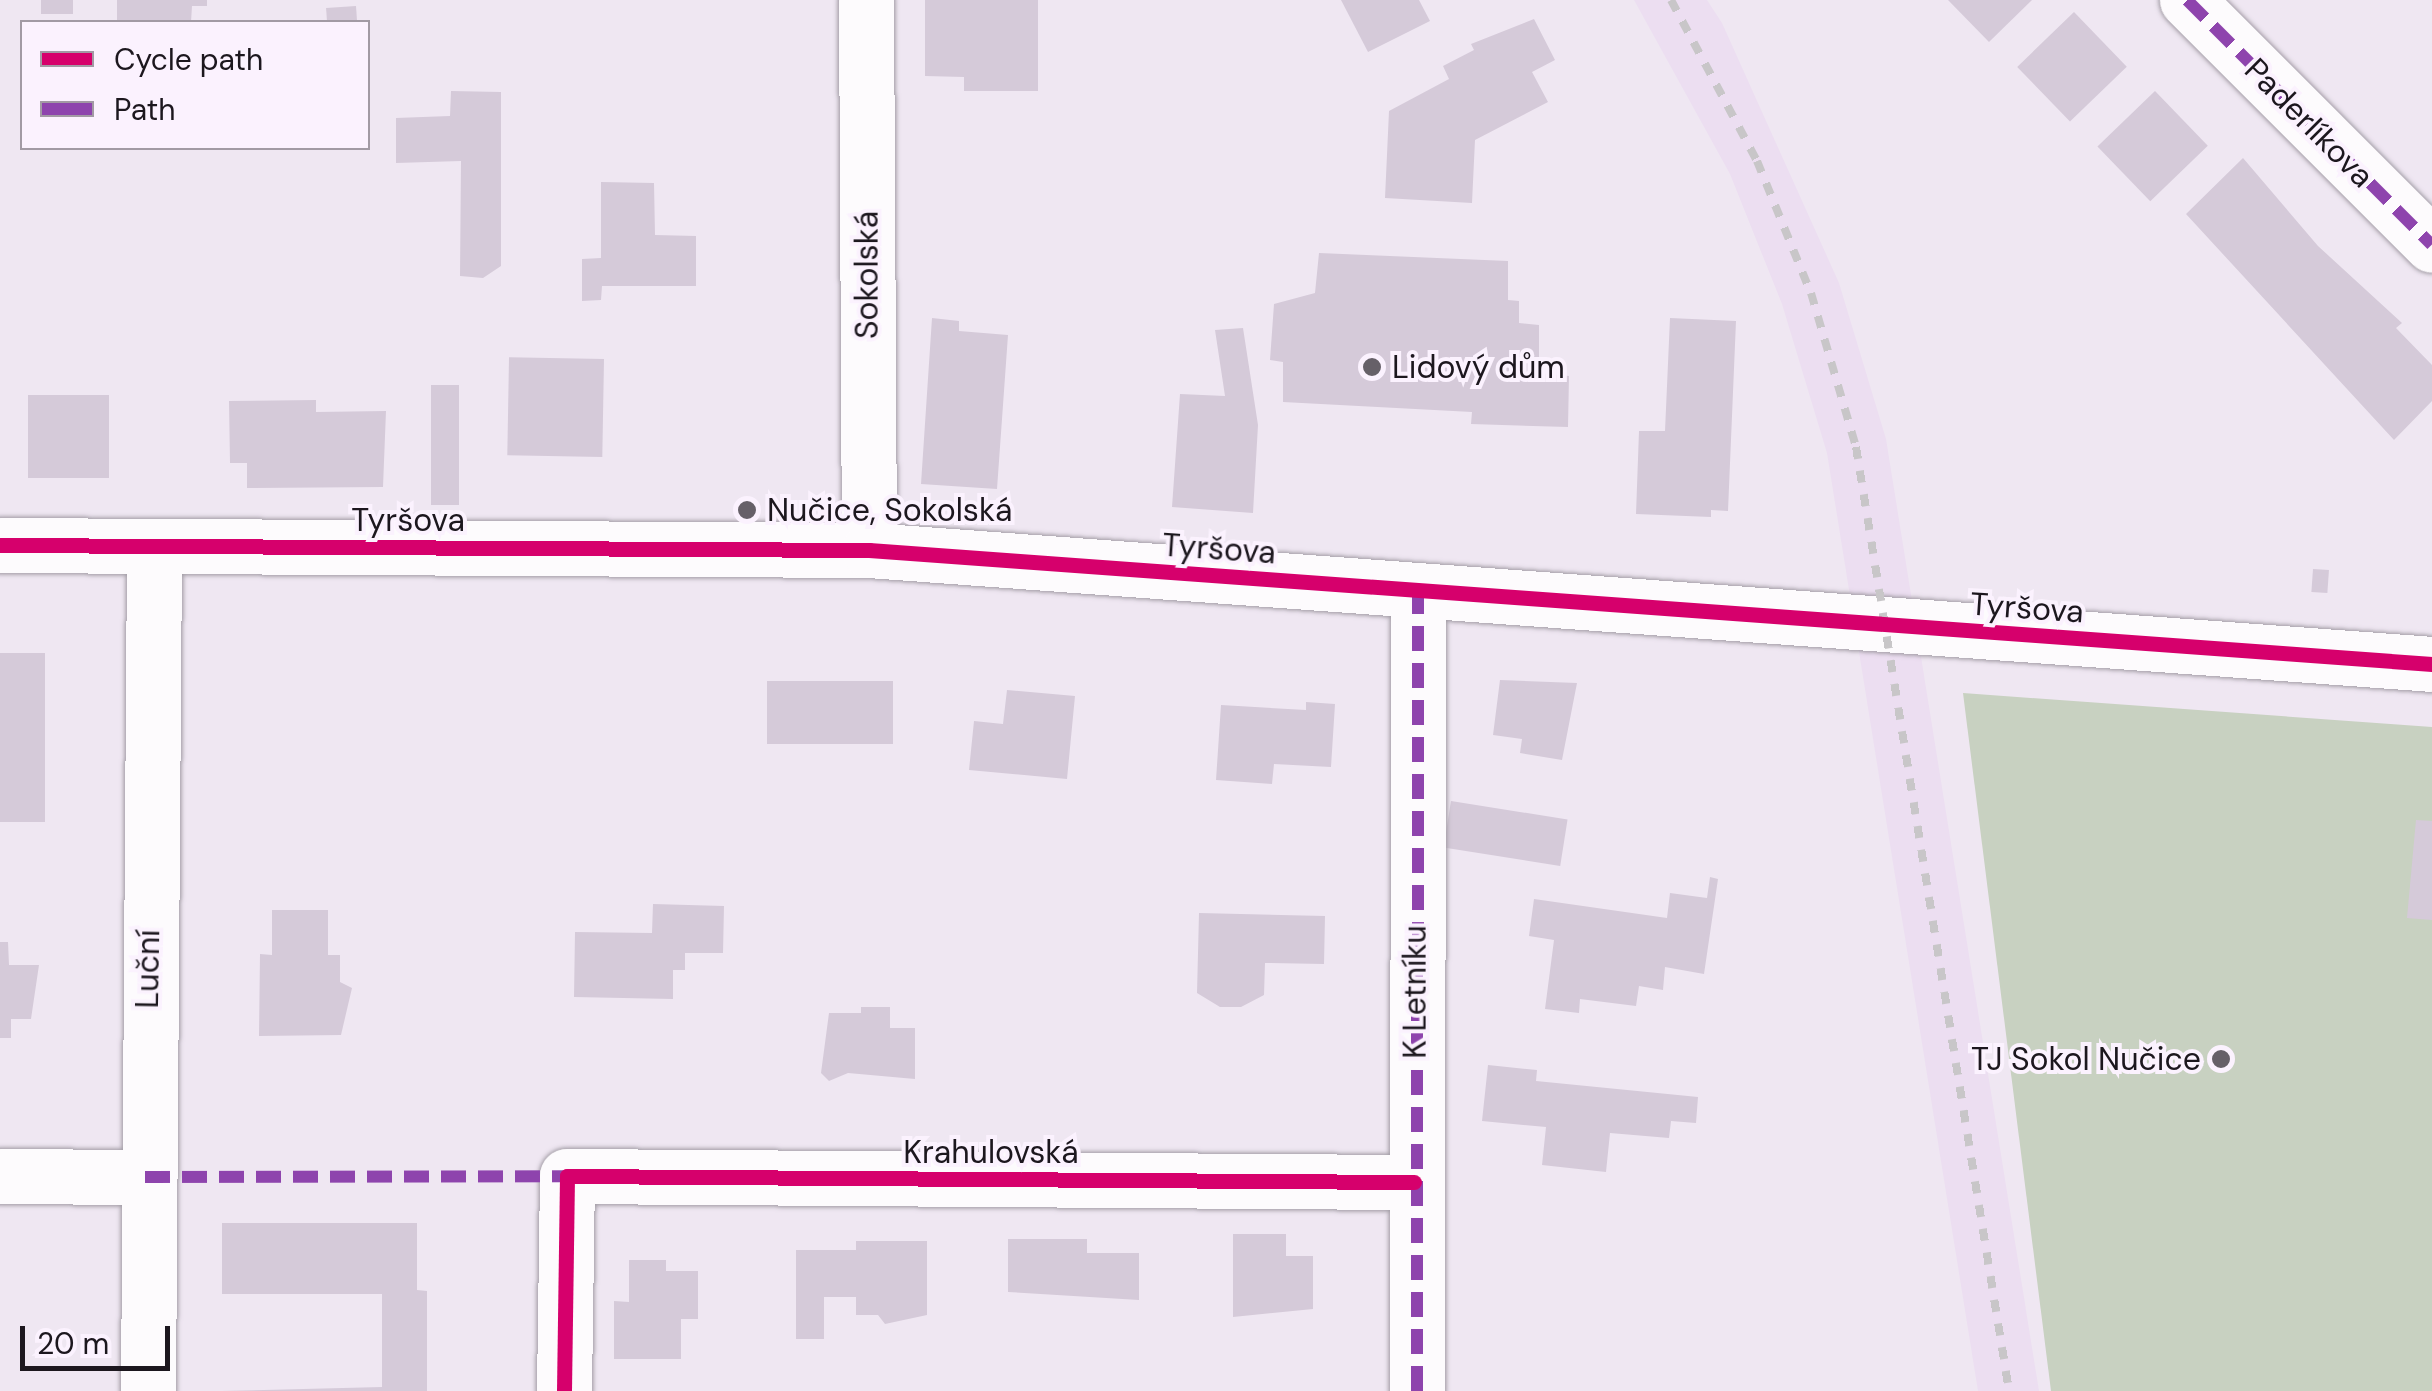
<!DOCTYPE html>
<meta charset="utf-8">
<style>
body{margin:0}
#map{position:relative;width:2432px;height:1391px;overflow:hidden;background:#efe7f2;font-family:"DM Sans",sans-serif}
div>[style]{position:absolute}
.built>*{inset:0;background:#ecdef1}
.green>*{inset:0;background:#c8d1c1}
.building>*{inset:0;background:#d5cad9;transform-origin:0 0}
.roads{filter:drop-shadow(0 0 2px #a49ea7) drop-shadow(0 0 2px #a49ea7)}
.street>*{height:55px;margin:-27.5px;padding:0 27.5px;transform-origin:27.5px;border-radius:27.5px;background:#fdfbfd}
.secondary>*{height:55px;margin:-27.5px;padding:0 27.5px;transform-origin:27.5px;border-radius:27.5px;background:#fdfbfd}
.rail>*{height:8px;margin-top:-4px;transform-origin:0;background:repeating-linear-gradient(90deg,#c8c6c8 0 12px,transparent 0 24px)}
.quiet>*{height:12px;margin-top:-6px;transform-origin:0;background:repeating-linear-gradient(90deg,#8e44ad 0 25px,transparent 0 37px)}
.cycleway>*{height:15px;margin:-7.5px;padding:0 7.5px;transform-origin:7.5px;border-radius:7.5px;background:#d6006c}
.dots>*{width:28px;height:28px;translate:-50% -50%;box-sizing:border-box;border:5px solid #fbf2fe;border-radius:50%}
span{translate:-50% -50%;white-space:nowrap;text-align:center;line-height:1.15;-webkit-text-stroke:8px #fbf2fe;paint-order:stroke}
.street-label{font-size:32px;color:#1c171e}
.poi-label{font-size:32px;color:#1c171e}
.left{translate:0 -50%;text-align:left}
.right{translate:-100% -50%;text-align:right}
.legend{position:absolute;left:20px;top:20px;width:350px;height:130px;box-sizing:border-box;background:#fbf2fe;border:2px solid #a29aa4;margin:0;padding:12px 18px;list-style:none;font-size:30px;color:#1c171e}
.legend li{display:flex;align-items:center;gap:20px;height:50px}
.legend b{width:50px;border:2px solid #a29aa4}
.scale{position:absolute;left:20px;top:1326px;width:150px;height:45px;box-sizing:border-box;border:5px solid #1c171e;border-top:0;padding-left:12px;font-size:30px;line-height:35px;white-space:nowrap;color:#1c171e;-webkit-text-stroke:8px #fbf2fe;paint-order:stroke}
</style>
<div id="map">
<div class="built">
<div style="clip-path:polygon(1634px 0,1707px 0,1722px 23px,1839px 283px,1886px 439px,2039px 1391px,1978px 1391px,1827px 453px,1782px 304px,1730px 174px)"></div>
</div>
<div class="green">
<div style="clip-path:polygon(1963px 693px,2432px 727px,2432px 1391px,2051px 1391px)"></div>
</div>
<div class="building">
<div style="left:41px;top:0;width:32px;height:14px"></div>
<div style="clip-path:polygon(117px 0,207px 0,207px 6px,192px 6px,191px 22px,117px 22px)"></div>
<div style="clip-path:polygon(925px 0,1038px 0,1038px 91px,964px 91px,964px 77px,925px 76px)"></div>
<div style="clip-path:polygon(1341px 0,1419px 0,1430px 21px,1368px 52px)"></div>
<div style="clip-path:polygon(1948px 0,2032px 0,1989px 42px)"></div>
<div style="left:356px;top:6px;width:16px;height:30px;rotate:86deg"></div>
<div style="left:2074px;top:12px;width:76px;height:79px;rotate:46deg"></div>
<div style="clip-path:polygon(1534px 19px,1555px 60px,1532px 72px,1548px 102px,1475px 140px,1472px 203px,1385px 198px,1389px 111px,1449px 79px,1443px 66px,1474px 50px,1471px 44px)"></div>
<div style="clip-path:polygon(451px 91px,501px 92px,501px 266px,483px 278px,460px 276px,461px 161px,396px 163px,396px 118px,450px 116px)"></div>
<div style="left:2155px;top:91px;width:76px;height:80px;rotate:46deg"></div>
<div style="clip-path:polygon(2243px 158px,2318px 246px,2402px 323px,2396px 328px,2432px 365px,2432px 401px,2394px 440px,2186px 214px)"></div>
<div style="clip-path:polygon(601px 182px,654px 183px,655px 235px,696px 236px,696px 286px,602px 286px,601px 300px,582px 301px,582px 259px,601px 258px)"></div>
<div style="clip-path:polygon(1319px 253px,1508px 261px,1508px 300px,1519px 301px,1519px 323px,1539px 325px,1539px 373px,1569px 376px,1568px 427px,1471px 424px,1472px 412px,1283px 402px,1283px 362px,1270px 360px,1274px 304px,1315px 293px)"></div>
<div style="clip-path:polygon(932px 318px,959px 321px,959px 331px,1008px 335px,997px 489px,921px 484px)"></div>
<div style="clip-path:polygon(1670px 318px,1736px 321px,1728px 511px,1711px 510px,1711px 517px,1636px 514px,1639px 431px,1665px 431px)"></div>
<div style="clip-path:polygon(1243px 328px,1258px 425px,1253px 513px,1172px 507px,1180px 394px,1225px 396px,1215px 330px)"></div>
<div style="left:604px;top:359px;width:98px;height:95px;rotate:91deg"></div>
<div style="left:431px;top:385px;width:28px;height:120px"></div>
<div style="left:28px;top:395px;width:81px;height:83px"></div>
<div style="clip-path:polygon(316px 400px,316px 412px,386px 411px,383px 487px,247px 488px,247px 463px,230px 463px,229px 401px)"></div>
<div style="left:2313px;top:569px;width:16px;height:23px;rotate:4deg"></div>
<div style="left:0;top:653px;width:45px;height:169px"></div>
<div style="clip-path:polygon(1500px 680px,1577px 683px,1562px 760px,1520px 753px,1522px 739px,1493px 735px)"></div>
<div style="left:767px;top:681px;width:126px;height:63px"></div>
<div style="clip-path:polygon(1007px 690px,1075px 696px,1067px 779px,969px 770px,974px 721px,1003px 724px)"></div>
<div style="clip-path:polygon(1306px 702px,1335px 704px,1331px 767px,1274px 764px,1272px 784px,1216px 780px,1221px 705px,1306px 710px)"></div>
<div style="left:1451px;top:801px;width:118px;height:47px;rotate:9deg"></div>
<div style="clip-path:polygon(2416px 820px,2432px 821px,2432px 920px,2407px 918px)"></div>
<div style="clip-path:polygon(1710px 877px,1718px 879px,1704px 974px,1665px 967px,1663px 990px,1639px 986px,1636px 1006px,1580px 999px,1579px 1013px,1545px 1009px,1554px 940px,1529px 936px,1534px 899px,1667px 918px,1670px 893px,1707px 898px)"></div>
<div style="clip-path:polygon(653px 904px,724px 906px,723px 953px,685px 953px,685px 970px,673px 970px,673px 999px,574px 997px,575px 932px,652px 933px)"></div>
<div style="clip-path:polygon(272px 910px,328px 910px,328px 955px,340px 955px,340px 982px,352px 988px,341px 1035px,259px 1036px,260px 954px,272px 955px)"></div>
<div style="clip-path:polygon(1199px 913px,1325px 916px,1324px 964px,1265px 963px,1264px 995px,1241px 1007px,1220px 1007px,1197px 993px)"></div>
<div style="clip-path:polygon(0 942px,8px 942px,9px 965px,39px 965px,31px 1019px,11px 1019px,11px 1038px,0 1038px)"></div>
<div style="clip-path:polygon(861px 1007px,890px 1007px,890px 1028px,915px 1028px,915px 1079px,848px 1073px,829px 1081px,821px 1073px,829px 1013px,861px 1013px)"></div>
<div style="clip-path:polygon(1488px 1065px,1537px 1070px,1536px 1081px,1698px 1097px,1696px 1123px,1671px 1121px,1669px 1138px,1610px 1133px,1606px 1172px,1542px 1165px,1546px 1127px,1482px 1121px)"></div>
<div style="clip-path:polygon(222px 1223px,417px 1223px,417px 1290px,427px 1291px,427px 1391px,222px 1391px,382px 1387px,382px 1294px,222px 1294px)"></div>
<div style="clip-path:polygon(1233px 1234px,1286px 1234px,1286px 1256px,1313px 1256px,1313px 1309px,1233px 1317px)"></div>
<div style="clip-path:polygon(1008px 1239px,1087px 1239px,1087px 1253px,1139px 1253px,1139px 1300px,1008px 1292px)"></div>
<div style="clip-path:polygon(856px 1241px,927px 1241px,927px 1315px,885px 1324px,878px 1315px,856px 1315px,856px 1297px,824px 1297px,824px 1339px,796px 1339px,796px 1250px,856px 1250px)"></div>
<div style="clip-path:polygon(629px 1260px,666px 1260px,666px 1271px,698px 1271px,698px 1319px,681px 1319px,681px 1359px,614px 1359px,614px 1301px,629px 1302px)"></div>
</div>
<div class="roads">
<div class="street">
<div style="left:866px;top:0;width:550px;rotate:89.69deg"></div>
<div style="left:2187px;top:0;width:346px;rotate:45deg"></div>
<div style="left:0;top:1176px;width:145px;rotate:0.4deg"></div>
<div style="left:148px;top:1391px;width:844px;rotate:-89.59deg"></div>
<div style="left:564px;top:1391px;width:215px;rotate:-89.2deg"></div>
<div style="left:567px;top:1176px;width:847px;rotate:0.41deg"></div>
<div style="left:1417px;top:1391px;width:798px;rotate:-89.93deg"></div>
</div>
<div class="secondary">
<div style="left:0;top:545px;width:869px;rotate:0.33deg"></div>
<div style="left:869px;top:550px;width:1567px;rotate:4.17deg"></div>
</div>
</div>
<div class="rail">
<div style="left:1671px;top:0;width:183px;rotate:61.9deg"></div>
<div style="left:1757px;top:161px;width:143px;rotate:67.8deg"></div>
<div style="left:1811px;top:293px;width:160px;rotate:73.7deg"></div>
<div style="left:1856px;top:447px;width:956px;rotate:80.79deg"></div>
</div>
<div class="quiet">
<div style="left:2187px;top:0;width:346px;rotate:45deg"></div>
<div style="left:145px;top:1177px;width:429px;rotate:-0.1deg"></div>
<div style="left:1417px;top:1391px;width:798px;rotate:-89.93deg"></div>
</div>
<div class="cycleway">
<div style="left:0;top:545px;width:869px;rotate:0.33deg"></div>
<div style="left:869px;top:550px;width:1567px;rotate:4.17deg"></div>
<div style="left:564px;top:1391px;width:215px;rotate:-89.2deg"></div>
<div style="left:567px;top:1176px;width:847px;rotate:0.41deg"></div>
</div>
<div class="dots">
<div style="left:1372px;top:367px;background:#666068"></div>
<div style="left:747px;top:510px;background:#666068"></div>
<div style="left:2221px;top:1059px;background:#666068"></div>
</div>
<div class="street-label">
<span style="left:2309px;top:123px;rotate:45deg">Paderlíkova</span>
<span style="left:867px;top:275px;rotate:-90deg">Sokolská</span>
<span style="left:408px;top:520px">Tyršova</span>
<span style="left:1219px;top:549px;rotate:4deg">Tyršova</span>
<span style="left:2027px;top:608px;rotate:4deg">Tyršova</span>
<span style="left:148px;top:969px;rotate:-89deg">Luční</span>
<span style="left:1415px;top:992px;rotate:-90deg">K Letníku</span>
<span style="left:991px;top:1152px">Krahulovská</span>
</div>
<div class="poi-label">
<span class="left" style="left:1392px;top:367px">Lidový dům</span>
<span class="left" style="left:767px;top:510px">Nučice, Sokolská</span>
<span class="right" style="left:2201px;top:1059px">TJ Sokol Nučice</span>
</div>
<ul class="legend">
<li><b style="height:12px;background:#d6006c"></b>Cycle path</li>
<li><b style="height:12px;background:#8e44ad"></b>Path</li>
</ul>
<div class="scale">20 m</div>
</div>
